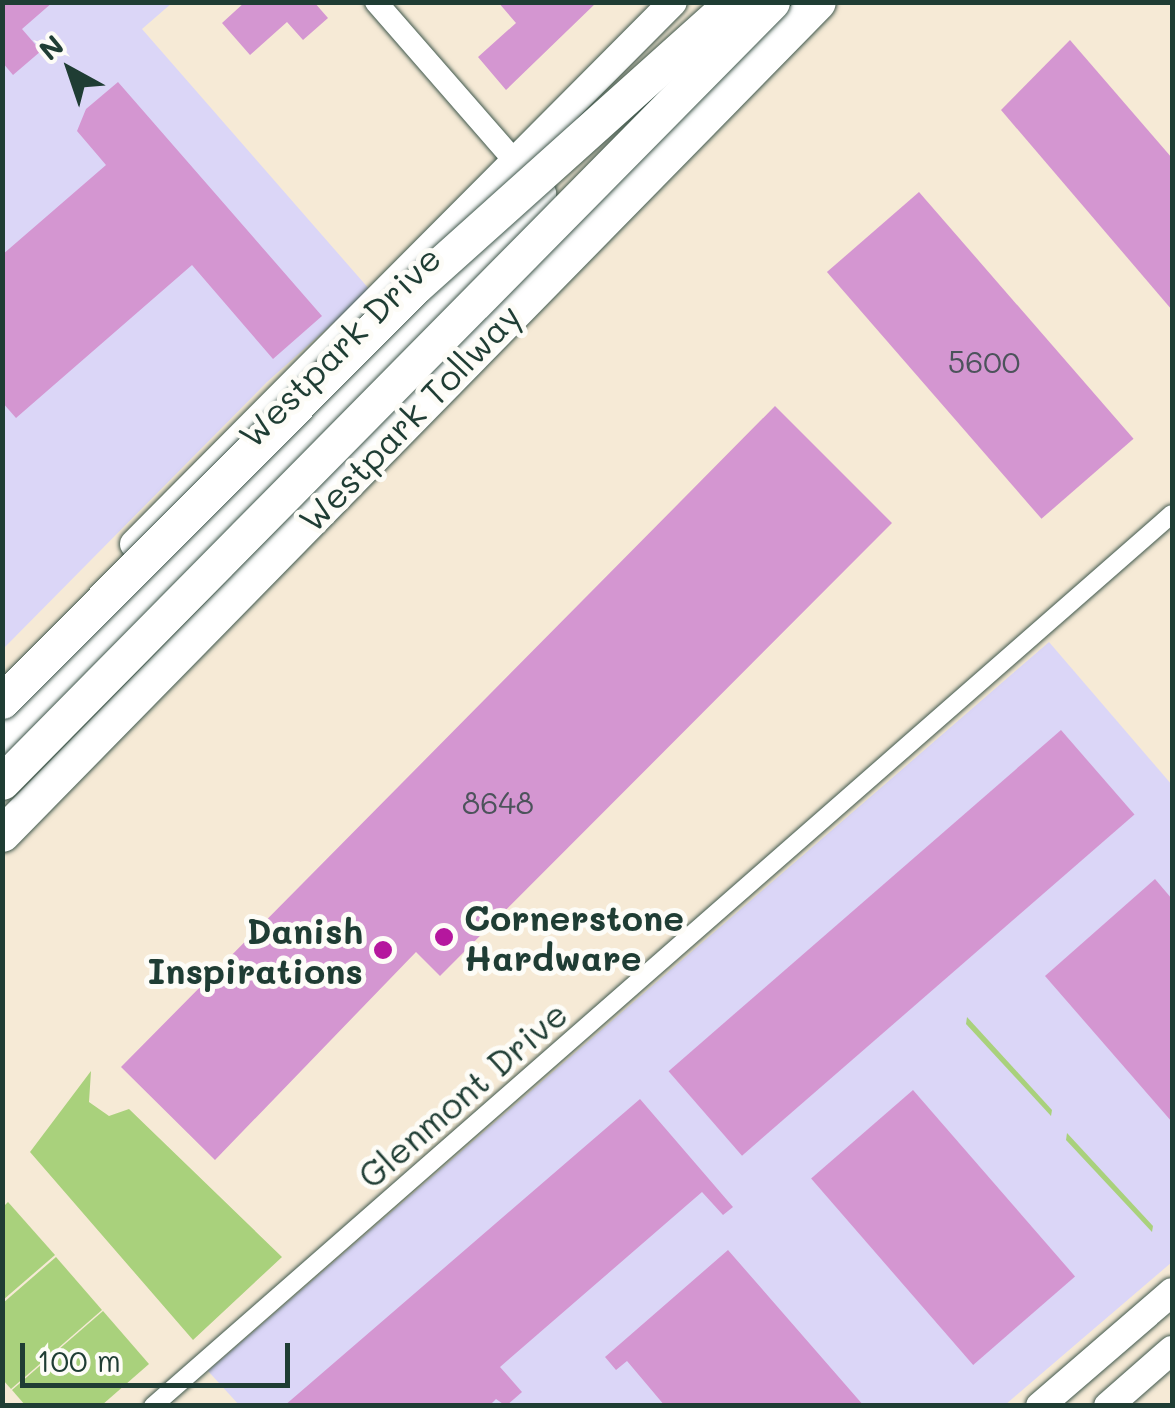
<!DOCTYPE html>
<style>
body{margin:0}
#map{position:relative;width:1175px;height:1408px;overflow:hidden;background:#f6ead6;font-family:Mali,sans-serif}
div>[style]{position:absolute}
.built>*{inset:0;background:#dbd6f7}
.green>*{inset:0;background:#a9d17c}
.building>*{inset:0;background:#d496d1;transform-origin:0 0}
.roads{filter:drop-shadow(0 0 2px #3f574c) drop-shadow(0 0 2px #3f574c)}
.minor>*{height:18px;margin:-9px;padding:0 9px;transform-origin:9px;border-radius:9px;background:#fff}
.tertiary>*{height:22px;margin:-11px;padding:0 11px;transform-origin:11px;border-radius:11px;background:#fff}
.secondary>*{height:28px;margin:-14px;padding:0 14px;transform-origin:14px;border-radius:14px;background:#fff}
.motorway>*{height:35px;margin:-17.5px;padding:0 17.5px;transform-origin:17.5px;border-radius:17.5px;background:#fff}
.bridges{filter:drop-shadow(0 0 2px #3f574c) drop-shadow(0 0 2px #3f574c)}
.motorway-bridge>*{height:35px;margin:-17.5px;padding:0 17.5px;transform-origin:17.5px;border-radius:17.5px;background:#fff}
.dots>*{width:28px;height:28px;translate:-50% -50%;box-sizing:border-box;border:5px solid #fdfcf7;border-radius:50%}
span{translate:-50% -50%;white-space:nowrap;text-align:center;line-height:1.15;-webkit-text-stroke:10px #fdfcf7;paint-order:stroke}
.number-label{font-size:30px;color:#4c535b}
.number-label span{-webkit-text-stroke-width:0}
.street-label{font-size:35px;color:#1f3d34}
.poi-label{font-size:35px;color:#1f3d34;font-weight:700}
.left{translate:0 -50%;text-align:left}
.right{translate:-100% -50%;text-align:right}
.frame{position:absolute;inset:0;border:5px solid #1f3d34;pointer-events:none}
.north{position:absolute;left:20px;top:20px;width:100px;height:100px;-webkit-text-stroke:8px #fdfcf7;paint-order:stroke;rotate:320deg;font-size:28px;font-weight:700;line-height:40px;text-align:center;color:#1f3d34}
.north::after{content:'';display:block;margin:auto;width:35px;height:45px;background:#1f3d34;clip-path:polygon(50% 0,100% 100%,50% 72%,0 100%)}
.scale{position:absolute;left:20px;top:1343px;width:270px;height:45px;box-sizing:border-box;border:5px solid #1f3d34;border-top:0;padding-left:12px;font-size:30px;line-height:35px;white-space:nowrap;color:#1f3d34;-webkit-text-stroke:8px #fdfcf7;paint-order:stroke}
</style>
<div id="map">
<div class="built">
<div style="clip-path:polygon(3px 3px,172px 3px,142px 29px,370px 290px,267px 382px,3px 649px)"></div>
<div style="clip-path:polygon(1049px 642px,1172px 785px,1172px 1262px,1005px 1405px,240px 1406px,208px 1371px)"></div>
</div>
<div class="green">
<div style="clip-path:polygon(967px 1017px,1052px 1110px,1051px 1116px,966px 1024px)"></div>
<div style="clip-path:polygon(91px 1071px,89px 1102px,109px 1116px,129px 1109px,282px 1257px,193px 1340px,30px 1152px)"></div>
<div style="clip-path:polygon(1067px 1133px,1153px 1226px,1152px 1232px,1066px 1140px)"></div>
<div style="clip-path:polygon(8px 1202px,55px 1255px,3px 1300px,3px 1207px)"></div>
<div style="clip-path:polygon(56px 1257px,102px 1310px,11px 1389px,3px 1380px,3px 1303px)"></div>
<div style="clip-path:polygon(103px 1311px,149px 1364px,102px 1405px,25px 1405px,12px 1390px)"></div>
</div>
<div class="building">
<div style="clip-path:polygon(2px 2px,53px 2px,22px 29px,41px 51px,13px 75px,2px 62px)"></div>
<div style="clip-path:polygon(245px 2px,314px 2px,328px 18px,303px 40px,287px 22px,250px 55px,222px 23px)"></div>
<div style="clip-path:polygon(498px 2px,597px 2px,506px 90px,478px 57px,516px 23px)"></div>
<div style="clip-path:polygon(1070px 40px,1172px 158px,1172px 310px,1001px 110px)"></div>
<div style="clip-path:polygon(118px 82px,322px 316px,273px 359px,192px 265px,16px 418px,2px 402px,2px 255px,106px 165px,77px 131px,86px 109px)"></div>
<div style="left:919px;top:192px;width:327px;height:122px;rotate:49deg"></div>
<div style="clip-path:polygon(775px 406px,892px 523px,440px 976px,416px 952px,215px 1160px,121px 1067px)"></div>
<div style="left:1061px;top:730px;width:112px;height:520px;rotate:49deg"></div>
<div style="clip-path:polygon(1155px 879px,1172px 899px,1172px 1122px,1045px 976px)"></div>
<div style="left:913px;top:1090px;width:247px;height:135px;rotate:49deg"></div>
<div style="clip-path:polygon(640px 1099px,733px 1207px,723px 1215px,702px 1192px,500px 1367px,522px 1392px,506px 1406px,496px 1399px,489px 1406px,284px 1406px)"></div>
<div style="clip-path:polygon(728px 1250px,864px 1406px,665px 1406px,627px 1361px,616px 1370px,605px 1357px)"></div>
</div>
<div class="roads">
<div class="minor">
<div style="left:153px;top:1406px;width:1354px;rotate:-41.2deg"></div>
</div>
<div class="tertiary">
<div style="left:376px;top:2px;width:227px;rotate:48.9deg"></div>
</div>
<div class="secondary">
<div style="left:134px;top:544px;width:764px;rotate:-45.16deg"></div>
<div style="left:2px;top:741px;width:769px;rotate:-45.37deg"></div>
<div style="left:1040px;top:1406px;width:174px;rotate:-40.8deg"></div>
<div style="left:1108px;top:1406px;width:85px;rotate:-41.2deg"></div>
</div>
<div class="motorway">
<div style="left:2px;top:834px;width:1165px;rotate:-45.56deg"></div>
</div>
</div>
<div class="bridges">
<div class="motorway-bridge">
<div style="left:2px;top:701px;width:586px;rotate:-45.07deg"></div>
<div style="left:416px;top:286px;width:425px;rotate:-41.9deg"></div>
<div style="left:2px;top:782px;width:1096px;rotate:-45.37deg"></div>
</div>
</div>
<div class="dots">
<div style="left:444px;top:937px;background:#b5179e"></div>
<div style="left:383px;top:950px;background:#b5179e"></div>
</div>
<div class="number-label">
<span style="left:984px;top:361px">5600</span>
<span style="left:498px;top:802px">8648</span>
</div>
<div class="street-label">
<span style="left:339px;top:346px;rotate:-45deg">Westpark Drive</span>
<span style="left:409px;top:417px;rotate:-46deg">Westpark Tollway</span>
<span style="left:462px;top:1094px;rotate:-41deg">Glenmont Drive</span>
</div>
<div class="poi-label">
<span class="left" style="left:464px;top:937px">Cornerstone<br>Hardware</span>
<span class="right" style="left:363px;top:950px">Danish<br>Inspirations</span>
</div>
<div class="frame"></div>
<div class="north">N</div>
<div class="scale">100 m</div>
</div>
